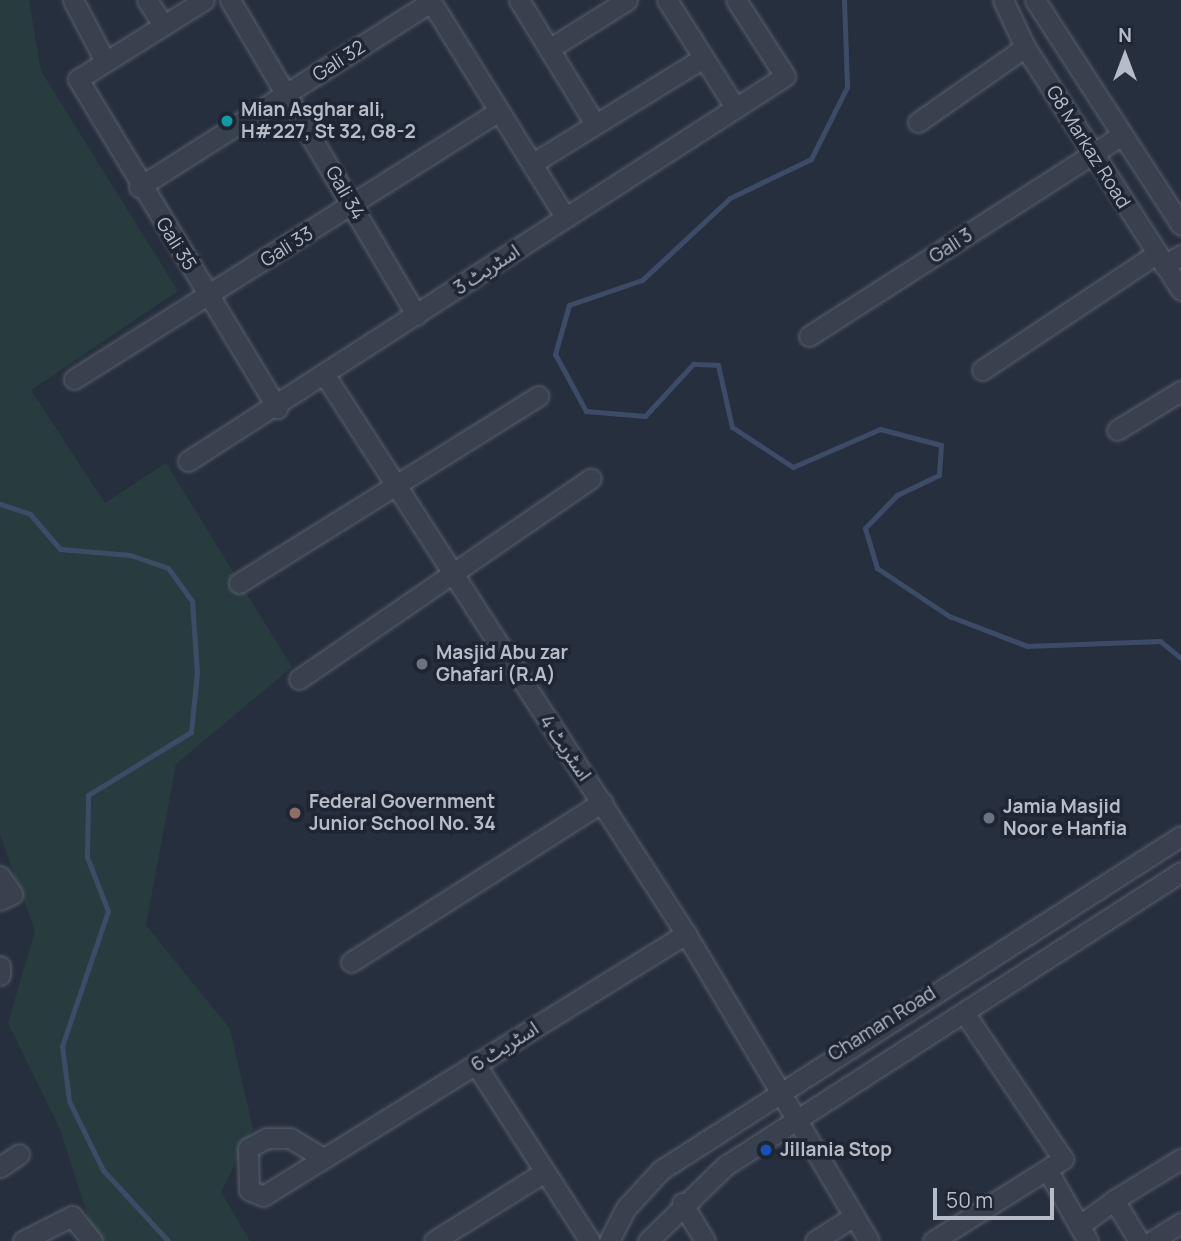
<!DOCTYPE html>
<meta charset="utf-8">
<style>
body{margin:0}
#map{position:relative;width:1181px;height:1241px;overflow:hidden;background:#262f3e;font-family:Manrope,"Noto Sans Arabic",sans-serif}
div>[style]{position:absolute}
.green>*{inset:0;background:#283b3f}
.stream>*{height:5px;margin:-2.5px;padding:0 2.5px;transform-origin:2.5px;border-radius:2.5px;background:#3d4c66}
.roads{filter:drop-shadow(0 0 2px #585f6c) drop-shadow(0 0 2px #585f6c)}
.minor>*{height:19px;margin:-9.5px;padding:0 9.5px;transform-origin:9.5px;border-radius:9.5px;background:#3a414e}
.dots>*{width:19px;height:19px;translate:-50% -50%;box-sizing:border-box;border:4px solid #1f2633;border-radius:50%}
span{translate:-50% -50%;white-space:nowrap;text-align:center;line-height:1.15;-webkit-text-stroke:7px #1f2633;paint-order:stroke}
.street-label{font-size:19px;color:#b6bdc9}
.poi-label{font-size:19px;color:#b6bdc9;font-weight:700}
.left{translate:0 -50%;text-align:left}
.north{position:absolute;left:1090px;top:21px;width:70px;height:70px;-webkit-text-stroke:5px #1f2633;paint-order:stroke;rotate:0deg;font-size:19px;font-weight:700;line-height:28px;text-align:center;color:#b6bdc9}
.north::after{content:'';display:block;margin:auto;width:24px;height:32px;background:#b6bdc9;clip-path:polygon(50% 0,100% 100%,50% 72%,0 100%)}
.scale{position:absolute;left:933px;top:1188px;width:121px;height:32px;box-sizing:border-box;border:4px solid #b6bdc9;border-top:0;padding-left:9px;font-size:21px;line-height:24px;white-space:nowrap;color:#b6bdc9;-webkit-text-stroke:5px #1f2633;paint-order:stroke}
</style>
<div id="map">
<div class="green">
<div style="clip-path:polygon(0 0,29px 0,41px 71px,178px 291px,31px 390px,105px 503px,166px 463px,292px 667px,176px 764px,146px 925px,230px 1029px,253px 1129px,221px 1192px,250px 1241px,96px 1241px,60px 1129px,8px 1023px,35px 931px,0 835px)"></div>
</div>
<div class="stream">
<div style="left:844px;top:0;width:87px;rotate:88deg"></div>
<div style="left:847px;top:87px;width:80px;rotate:116.6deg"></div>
<div style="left:811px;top:159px;width:90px;rotate:154.3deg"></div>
<div style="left:730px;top:198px;width:120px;rotate:137deg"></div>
<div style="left:642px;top:280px;width:77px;rotate:161.1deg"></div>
<div style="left:569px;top:305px;width:51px;rotate:105.9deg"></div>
<div style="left:555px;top:354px;width:65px;rotate:61.5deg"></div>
<div style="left:586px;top:411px;width:59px;rotate:4.8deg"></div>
<div style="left:645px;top:416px;width:71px;rotate:-47.3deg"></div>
<div style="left:693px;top:364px;width:25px;rotate:2deg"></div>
<div style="left:718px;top:365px;width:64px;rotate:77.3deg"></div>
<div style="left:732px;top:427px;width:73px;rotate:33.3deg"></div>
<div style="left:793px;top:467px;width:95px;rotate:-23.6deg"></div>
<div style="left:880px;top:429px;width:63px;rotate:14.7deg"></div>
<div style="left:941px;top:445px;width:30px;rotate:94deg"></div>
<div style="left:939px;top:475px;width:47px;rotate:154.5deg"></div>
<div style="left:897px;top:495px;width:46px;rotate:134.1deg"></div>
<div style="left:865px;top:528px;width:42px;rotate:73.3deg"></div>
<div style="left:877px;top:568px;width:87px;rotate:33.7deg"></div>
<div style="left:949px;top:616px;width:84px;rotate:21deg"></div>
<div style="left:1027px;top:646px;width:133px;rotate:-2.2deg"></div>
<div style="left:1160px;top:641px;width:27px;rotate:39deg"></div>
<div style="left:0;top:504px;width:32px;rotate:18deg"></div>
<div style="left:30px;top:514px;width:46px;rotate:49.4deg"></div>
<div style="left:60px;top:549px;width:70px;rotate:4.9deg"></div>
<div style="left:130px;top:555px;width:40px;rotate:18.9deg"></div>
<div style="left:168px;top:568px;width:41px;rotate:54deg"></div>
<div style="left:192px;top:601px;width:71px;rotate:86deg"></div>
<div style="left:197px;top:672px;width:60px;rotate:95.7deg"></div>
<div style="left:191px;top:732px;width:121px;rotate:148.5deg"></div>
<div style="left:88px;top:795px;width:62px;rotate:90.9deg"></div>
<div style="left:87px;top:857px;width:58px;rotate:68.7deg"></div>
<div style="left:108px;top:911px;width:143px;rotate:108.8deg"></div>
<div style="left:62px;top:1046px;width:55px;rotate:82.7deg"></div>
<div style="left:69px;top:1101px;width:77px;rotate:63.8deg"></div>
<div style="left:103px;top:1170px;width:96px;rotate:47.5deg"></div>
</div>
<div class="roads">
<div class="minor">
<div style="left:73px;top:0;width:69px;rotate:62.3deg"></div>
<div style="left:147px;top:0;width:30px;rotate:57deg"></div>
<div style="left:204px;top:0;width:149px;rotate:147.9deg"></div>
<div style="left:78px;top:79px;width:385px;rotate:58.8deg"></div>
<div style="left:230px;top:0;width:366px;rotate:59.4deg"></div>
<div style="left:430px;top:0;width:256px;rotate:58.1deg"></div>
<div style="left:519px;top:0;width:145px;rotate:58.5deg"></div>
<div style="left:667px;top:0;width:127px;rotate:57.6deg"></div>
<div style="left:1003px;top:0;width:52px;rotate:64.9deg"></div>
<div style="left:1025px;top:47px;width:289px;rotate:57.3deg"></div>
<div style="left:1035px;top:0;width:268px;rotate:57deg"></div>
<div style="left:549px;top:49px;width:92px;rotate:-32.1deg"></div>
<div style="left:918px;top:122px;width:131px;rotate:-35deg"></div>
<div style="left:533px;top:163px;width:200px;rotate:-31.7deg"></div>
<div style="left:139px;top:187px;width:346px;rotate:-32.4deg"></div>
<div style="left:1164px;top:265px;width:20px;rotate:-30deg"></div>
<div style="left:809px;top:336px;width:372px;rotate:-32.7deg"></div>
<div style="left:982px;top:370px;width:209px;rotate:-33.7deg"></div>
<div style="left:326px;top:377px;width:663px;rotate:57.12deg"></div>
<div style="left:686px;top:934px;width:357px;rotate:59.2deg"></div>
<div style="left:74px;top:379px;width:502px;rotate:-32.24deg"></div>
<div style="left:1117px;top:430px;width:75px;rotate:-31.4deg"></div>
<div style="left:188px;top:461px;width:710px;rotate:-32.82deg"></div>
<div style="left:785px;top:76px;width:90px;rotate:-122.8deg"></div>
<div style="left:239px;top:583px;width:353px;rotate:-32deg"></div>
<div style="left:299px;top:679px;width:354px;rotate:-34.5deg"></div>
<div style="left:0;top:876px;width:22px;rotate:56deg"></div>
<div style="left:12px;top:894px;width:13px;rotate:153deg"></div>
<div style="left:351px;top:962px;width:298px;rotate:-32.5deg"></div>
<div style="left:0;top:966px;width:9px;rotate:90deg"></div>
<div style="left:476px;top:1065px;width:210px;rotate:57.1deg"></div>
<div style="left:323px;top:1158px;width:39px;rotate:-149deg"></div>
<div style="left:290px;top:1138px;width:23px;rotate:180deg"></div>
<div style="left:267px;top:1138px;width:21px;rotate:152deg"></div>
<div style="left:248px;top:1148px;width:42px;rotate:88.6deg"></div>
<div style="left:249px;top:1190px;width:15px;rotate:23deg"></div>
<div style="left:263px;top:1196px;width:498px;rotate:-31.8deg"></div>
<div style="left:0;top:1167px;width:23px;rotate:-34deg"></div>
<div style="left:1049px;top:1173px;width:78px;rotate:60.2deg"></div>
<div style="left:1114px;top:1200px;width:79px;rotate:-31.5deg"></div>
<div style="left:682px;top:1203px;width:44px;rotate:58.8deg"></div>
<div style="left:1079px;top:1226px;width:44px;rotate:-36.6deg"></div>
<div style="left:1114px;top:1200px;width:48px;rotate:58.6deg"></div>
<div style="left:23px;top:1241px;width:55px;rotate:-27deg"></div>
<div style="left:72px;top:1216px;width:32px;rotate:51deg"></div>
<div style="left:434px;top:1241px;width:128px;rotate:-32deg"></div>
<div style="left:609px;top:1241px;width:37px;rotate:-63deg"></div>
<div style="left:626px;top:1208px;width:52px;rotate:-47.4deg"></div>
<div style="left:661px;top:1170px;width:618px;rotate:-32.71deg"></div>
<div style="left:648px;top:1241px;width:107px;rotate:-44.2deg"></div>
<div style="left:725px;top:1166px;width:543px;rotate:-32.81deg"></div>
<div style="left:815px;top:1241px;width:46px;rotate:-32.7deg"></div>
<div style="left:933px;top:1241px;width:154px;rotate:-32.2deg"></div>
<div style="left:1063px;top:1159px;width:177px;rotate:-124deg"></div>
<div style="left:1152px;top:1241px;width:34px;rotate:-32deg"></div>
</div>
</div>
<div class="dots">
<div style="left:227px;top:121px;background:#0f9aa8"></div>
<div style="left:422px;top:664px;background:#6b7280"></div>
<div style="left:295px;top:813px;background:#8d6e63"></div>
<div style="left:989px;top:818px;background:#6b7280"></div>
<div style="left:766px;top:1150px;background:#1a4fb4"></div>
</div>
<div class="street-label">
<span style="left:339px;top:61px;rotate:-33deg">Gali 32</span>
<span style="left:1088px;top:147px;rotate:58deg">G8 Markaz Road</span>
<span style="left:345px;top:193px;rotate:60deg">Gali 34</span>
<span style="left:176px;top:244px;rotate:58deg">Gali 35</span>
<span style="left:951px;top:246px;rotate:-33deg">Gali 3</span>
<span style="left:287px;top:247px;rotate:-32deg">Gali 33</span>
<span style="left:487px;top:270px;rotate:-33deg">اسٹریٹ 3</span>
<span style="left:565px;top:748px;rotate:56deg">اسٹریٹ 4</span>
<span style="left:882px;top:1024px;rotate:-32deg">Chaman Road</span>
<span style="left:505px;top:1047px;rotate:-32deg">اسٹریٹ 6</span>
</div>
<div class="poi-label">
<span class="left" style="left:241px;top:121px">Mian Asghar ali,<br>H#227, St 32, G8-2</span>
<span class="left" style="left:436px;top:664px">Masjid Abu zar<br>Ghafari (R.A)</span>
<span class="left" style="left:309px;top:813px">Federal Government<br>Junior School No. 34</span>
<span class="left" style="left:1003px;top:818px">Jamia Masjid<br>Noor e Hanfia</span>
<span class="left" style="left:780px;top:1150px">Jillania Stop</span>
</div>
<div class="north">N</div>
<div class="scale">50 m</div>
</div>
